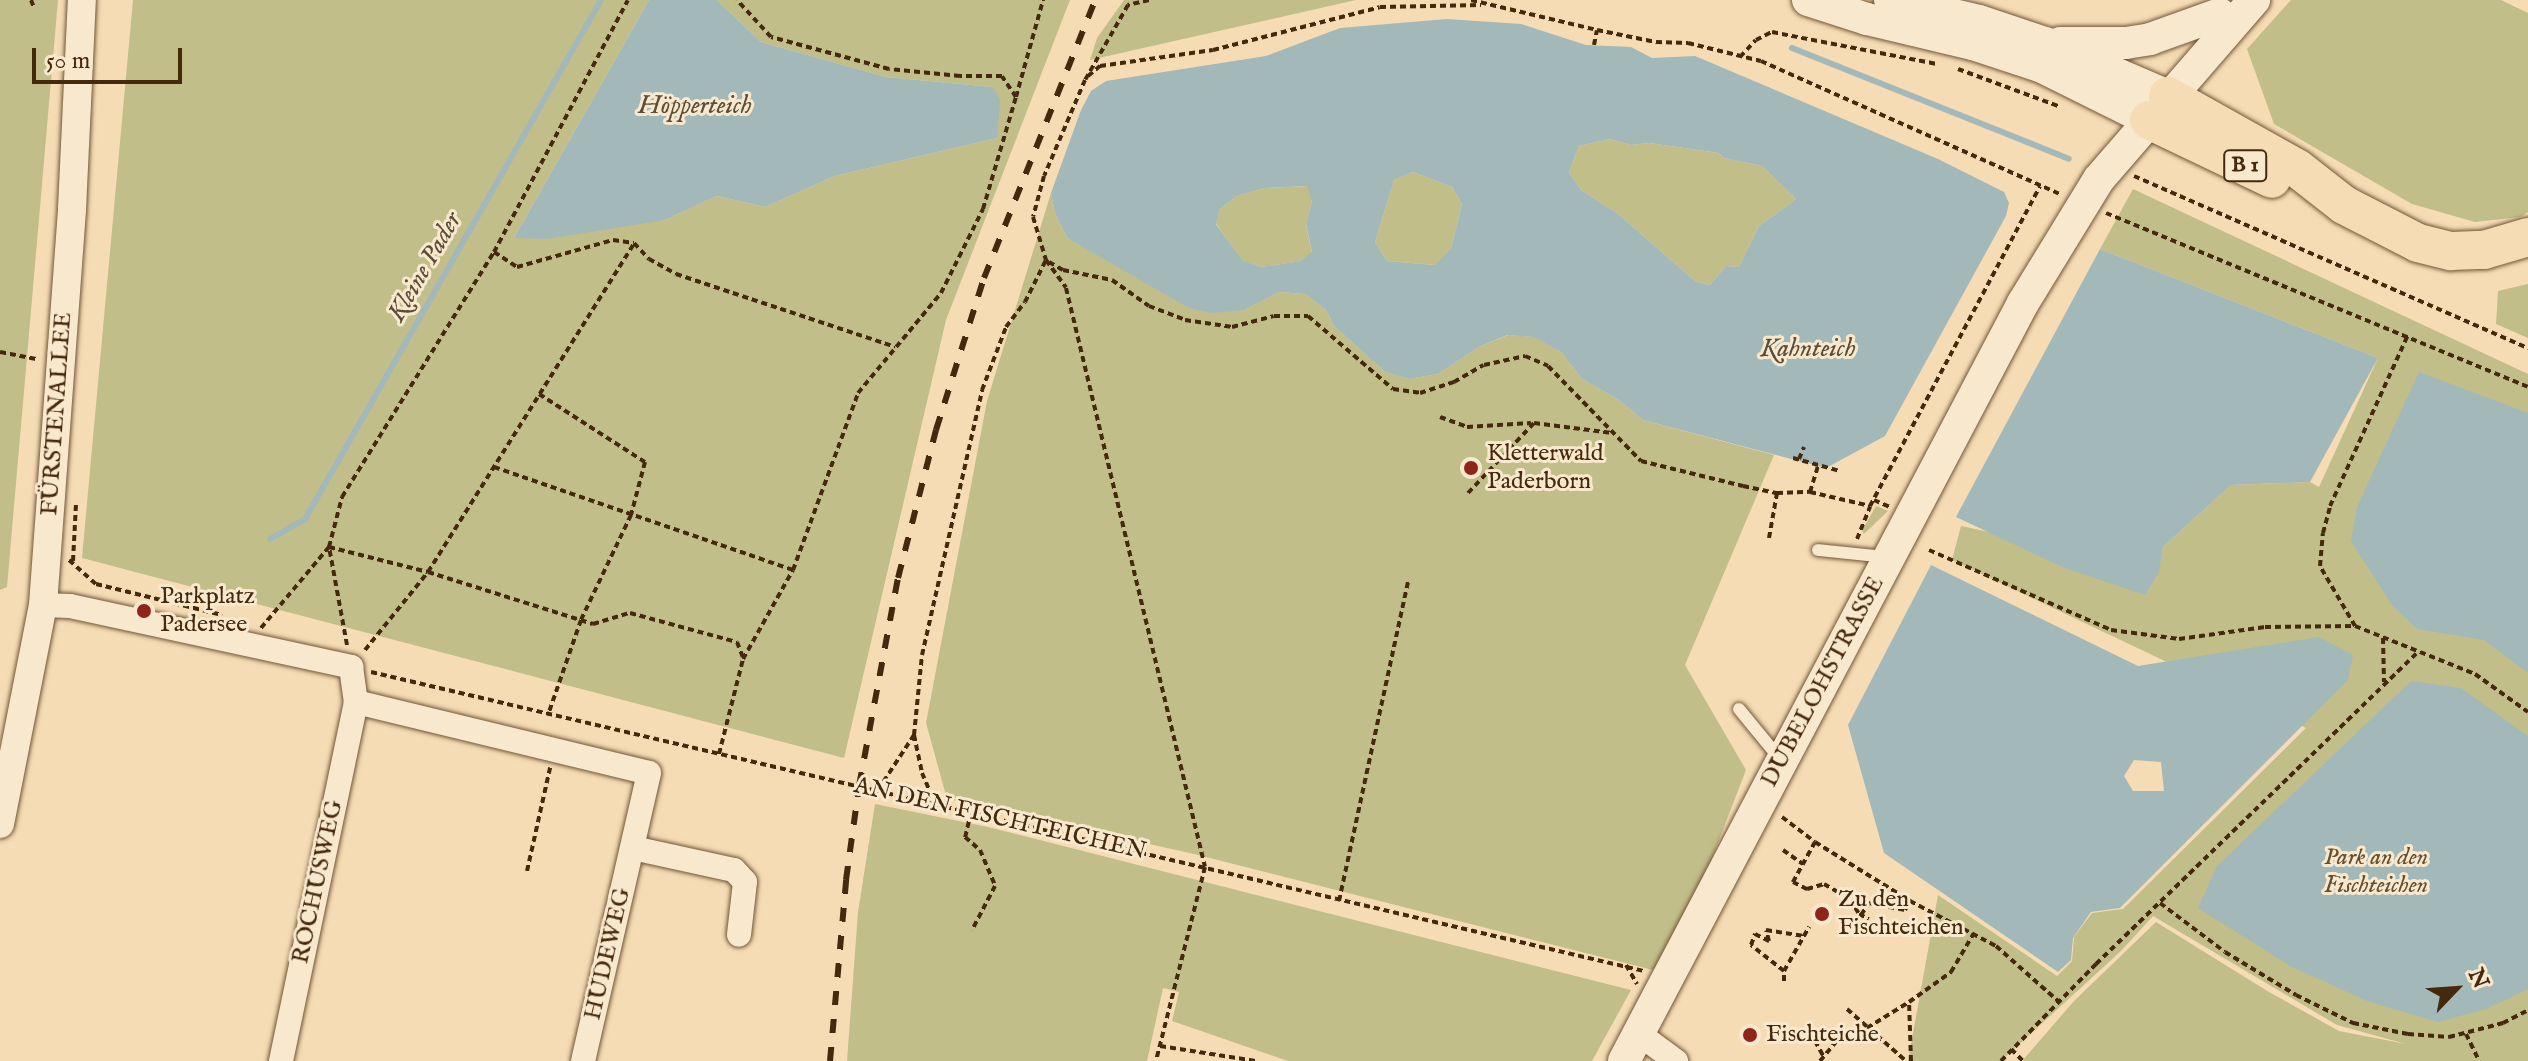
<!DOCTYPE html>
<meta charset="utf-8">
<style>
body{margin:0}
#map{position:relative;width:2528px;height:1061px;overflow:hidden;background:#f5dcb4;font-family:"IM FELL English",serif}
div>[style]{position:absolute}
.green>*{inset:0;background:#c2be89}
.water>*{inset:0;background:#a3b8b9}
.stream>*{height:6px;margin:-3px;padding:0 3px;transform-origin:3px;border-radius:3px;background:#a3b8b9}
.path>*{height:4px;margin-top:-2px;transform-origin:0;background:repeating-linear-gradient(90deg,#45290d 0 6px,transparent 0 10px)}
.roads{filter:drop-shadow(0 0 2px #715637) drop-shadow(0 0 2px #715637)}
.service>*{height:12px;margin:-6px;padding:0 6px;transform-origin:6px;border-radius:6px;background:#f8e8ce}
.minor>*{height:24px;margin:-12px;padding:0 12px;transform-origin:12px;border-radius:12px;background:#f8e8ce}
.tertiary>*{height:28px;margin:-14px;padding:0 14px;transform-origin:14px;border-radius:14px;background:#f8e8ce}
.secondary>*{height:32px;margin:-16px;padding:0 16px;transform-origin:16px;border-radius:16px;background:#f8e8ce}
.trunk>*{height:38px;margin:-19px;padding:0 19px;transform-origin:19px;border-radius:19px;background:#f5dcb4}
.rail>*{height:6px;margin-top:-3px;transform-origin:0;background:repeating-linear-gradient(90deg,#45290d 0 14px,transparent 0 28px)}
.dots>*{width:22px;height:22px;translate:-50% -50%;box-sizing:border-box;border:4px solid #f8e8ce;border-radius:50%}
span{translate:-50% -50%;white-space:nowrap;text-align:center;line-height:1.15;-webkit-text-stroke:6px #f8e8ce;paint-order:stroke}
.shield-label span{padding:2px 6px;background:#f8e8ce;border:2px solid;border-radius:6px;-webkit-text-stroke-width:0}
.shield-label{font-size:22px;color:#45290d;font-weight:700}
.street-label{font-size:24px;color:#45290d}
.poi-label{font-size:24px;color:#45290d}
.left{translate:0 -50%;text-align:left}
.park-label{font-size:24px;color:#644e2c;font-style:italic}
.water-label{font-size:26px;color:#5c4d38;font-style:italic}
.north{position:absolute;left:2416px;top:949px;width:80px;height:80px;-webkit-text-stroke:6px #f8e8ce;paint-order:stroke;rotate:65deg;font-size:22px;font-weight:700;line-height:32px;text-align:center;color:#45290d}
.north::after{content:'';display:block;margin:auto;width:28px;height:36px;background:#45290d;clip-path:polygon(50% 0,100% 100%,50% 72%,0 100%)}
.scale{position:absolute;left:32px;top:48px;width:150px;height:36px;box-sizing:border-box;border:4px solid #45290d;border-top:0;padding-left:10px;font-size:24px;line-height:28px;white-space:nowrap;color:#45290d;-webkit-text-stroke:6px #f8e8ce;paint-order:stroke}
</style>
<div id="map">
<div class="green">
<div style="clip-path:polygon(0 0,58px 0,7px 587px,0 590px)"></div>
<div style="clip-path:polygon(133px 0,649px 0,514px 238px,665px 220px,717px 196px,765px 207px,835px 176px,997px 138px,993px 87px,886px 77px,761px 42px,717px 0,1070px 0,946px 320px,844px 758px,82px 558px)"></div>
<div style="clip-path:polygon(1124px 0,1356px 0,1090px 60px,1097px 38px)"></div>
<div style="clip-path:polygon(2291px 0,2501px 0,2528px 13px,2528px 212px,2520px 217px,2475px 222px,2412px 204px,2274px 124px,2247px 49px)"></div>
<div style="clip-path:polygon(1610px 139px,1631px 145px,1649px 143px,1719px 153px,1724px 158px,1762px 166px,1796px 199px,1759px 226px,1739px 267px,1726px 266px,1710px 285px,1695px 281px,1618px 214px,1581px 190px,1569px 172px,1579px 146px)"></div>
<div style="clip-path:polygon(1413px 172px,1452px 187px,1462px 204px,1451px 248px,1436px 265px,1387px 261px,1375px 242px,1394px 180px)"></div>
<div style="clip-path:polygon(1308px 186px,1312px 202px,1306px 225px,1312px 253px,1302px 261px,1261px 267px,1241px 260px,1216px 223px,1220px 209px,1237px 196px,1265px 188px)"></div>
<div style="clip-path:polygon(2133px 189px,2528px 374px,2528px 1061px,2022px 1061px,2074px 1001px,2156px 922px,2269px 992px,2339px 1031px,2406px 1044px,2337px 1025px,2153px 916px,2121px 951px,2001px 1061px,1908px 1061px,1938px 895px,2057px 976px,2072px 961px,2074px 937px,2092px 913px,2123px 909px,2306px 728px,1952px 560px,1961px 526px,2159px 568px,2163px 547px,2231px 485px,2310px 482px,2319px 487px,2378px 358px,2100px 249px)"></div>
<div style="clip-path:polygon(1051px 193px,1055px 213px,1067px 238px,1122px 268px,1245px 310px,1279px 292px,1305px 294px,1326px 310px,1334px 326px,1385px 372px,1409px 379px,1438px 374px,1479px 347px,1508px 335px,1535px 337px,1561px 352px,1582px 379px,1619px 400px,1643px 420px,1774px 455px,1685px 665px,1746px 770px,1710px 863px,1657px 971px,1194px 854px,947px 799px,926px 723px,987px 401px)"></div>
<div style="clip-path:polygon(2528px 284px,2528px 338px,2496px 324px,2498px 291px)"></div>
<div style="clip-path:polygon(1876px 506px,1888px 511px,1864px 534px,1862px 531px)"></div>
<div style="clip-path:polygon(875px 804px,988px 827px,1631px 990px,1592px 1061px,1288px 1061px,1172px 1021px,1179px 992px,1163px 988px,1147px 1061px,847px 1061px,858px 912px)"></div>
</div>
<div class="water">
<div style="clip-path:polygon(649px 0,717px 0,761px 42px,886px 77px,993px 87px,1000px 100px,997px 138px,835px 176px,765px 207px,717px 196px,665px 220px,547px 239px,514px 238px)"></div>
<div style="clip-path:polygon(evenodd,1447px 19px,1521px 24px,1586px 45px,1631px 47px,1652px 58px,1695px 56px,1938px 159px,2004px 192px,2009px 203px,2006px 216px,1885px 436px,1826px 468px,1643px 420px,1619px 400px,1582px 379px,1561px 352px,1534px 337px,1507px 335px,1479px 347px,1438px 374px,1409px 379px,1385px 372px,1334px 326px,1326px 310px,1305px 294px,1279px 292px,1245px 310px,1212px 313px,1189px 308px,1067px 238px,1055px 213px,1051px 193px,1081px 110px,1091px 91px,1106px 81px,1266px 56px,1340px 28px,1447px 19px,1610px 139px,1631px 145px,1649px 143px,1719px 153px,1724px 158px,1762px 166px,1796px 199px,1759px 226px,1739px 267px,1726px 266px,1710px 285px,1695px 281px,1618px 214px,1581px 190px,1569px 172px,1579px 146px,1610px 139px,1447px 19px,1413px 172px,1452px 187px,1462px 204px,1451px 248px,1435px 265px,1387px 261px,1375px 242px,1394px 180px,1413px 172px,1447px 19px,1307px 186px,1312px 202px,1306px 224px,1312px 252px,1301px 261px,1261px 267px,1242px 260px,1216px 224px,1220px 209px,1237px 196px,1265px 188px,1307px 186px)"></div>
<div style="clip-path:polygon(2100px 249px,2378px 358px,2310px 482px,2231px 485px,2163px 547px,2159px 572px,2145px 595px,2062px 567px,1956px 517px)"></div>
<div style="clip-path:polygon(2419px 372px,2528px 413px,2528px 673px,2484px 640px,2417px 629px,2391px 604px,2351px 541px,2357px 507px)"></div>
<div style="clip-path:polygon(evenodd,1931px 565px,2138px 666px,2319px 637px,2353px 655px,2348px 680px,2120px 908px,2091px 912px,2073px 938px,2071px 960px,2058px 972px,1884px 853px,1848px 725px,1931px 565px,2134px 760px,2161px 762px,2164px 791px,2133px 791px,2124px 776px,2134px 760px)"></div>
<div style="clip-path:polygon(2411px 681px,2461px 688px,2528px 736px,2528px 989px,2486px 1009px,2438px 1022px,2367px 1001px,2290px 966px,2198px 908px,2217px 866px)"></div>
</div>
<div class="stream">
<div style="left:1792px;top:48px;width:298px;rotate:21.8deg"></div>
<div style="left:270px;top:539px;width:40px;rotate:-29.7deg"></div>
<div style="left:305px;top:519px;width:597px;rotate:-60.3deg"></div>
</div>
<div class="path">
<div style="left:31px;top:0;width:9px;rotate:69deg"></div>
<div style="left:1149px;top:0;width:22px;rotate:167deg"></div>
<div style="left:1128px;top:5px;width:86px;rotate:119.8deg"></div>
<div style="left:1085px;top:80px;width:104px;rotate:113.1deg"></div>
<div style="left:1044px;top:176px;width:42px;rotate:105deg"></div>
<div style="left:1033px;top:217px;width:45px;rotate:73.2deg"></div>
<div style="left:1046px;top:260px;width:34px;rotate:54deg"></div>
<div style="left:1066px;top:288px;width:595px;rotate:76.5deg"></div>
<div style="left:1205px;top:867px;width:200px;rotate:104.2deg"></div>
<div style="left:1471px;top:0;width:130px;rotate:13.4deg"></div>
<div style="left:1597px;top:30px;width:60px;rotate:11.5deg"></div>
<div style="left:1656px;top:42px;width:32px;rotate:2deg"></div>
<div style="left:1688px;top:43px;width:75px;rotate:13.9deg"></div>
<div style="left:1761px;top:61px;width:327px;rotate:24deg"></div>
<div style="left:1594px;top:45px;width:15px;rotate:-79deg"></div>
<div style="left:1740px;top:57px;width:23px;rotate:-47deg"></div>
<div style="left:1756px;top:40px;width:18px;rotate:-27deg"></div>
<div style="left:1772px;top:32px;width:168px;rotate:11deg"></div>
<div style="left:1958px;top:69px;width:107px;rotate:20.3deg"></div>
<div style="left:1088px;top:76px;width:16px;rotate:-40deg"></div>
<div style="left:1100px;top:66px;width:114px;rotate:-8.1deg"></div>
<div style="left:1213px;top:50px;width:172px;rotate:-14.4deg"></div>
<div style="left:1380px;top:7px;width:101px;rotate:-1.1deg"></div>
<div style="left:1016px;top:97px;width:101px;rotate:-74.4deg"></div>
<div style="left:2134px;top:176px;width:430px;rotate:23.6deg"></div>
<div style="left:2106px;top:213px;width:456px;rotate:22.4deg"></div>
<div style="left:494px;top:252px;width:27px;rotate:33deg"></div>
<div style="left:517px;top:267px;width:100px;rotate:-15.7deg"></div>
<div style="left:613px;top:240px;width:21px;rotate:8deg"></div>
<div style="left:634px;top:243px;width:22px;rotate:47deg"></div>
<div style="left:649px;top:259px;width:31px;rotate:29deg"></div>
<div style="left:676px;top:274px;width:231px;rotate:18.4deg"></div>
<div style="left:1049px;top:262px;width:16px;rotate:30deg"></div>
<div style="left:1063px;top:270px;width:50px;rotate:11.5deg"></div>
<div style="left:1112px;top:280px;width:45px;rotate:35.1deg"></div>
<div style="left:1149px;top:306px;width:39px;rotate:21deg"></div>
<div style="left:1185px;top:320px;width:48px;rotate:8.5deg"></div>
<div style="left:1232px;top:327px;width:43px;rotate:-14.7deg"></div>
<div style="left:1274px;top:316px;width:34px"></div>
<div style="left:1308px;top:316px;width:112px;rotate:40.7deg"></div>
<div style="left:1393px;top:389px;width:27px;rotate:8deg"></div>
<div style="left:1420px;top:393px;width:36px;rotate:-18deg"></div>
<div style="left:1454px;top:382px;width:34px;rotate:-30deg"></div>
<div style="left:1484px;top:365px;width:42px;rotate:-12.4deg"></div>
<div style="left:1525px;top:356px;width:25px;rotate:23deg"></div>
<div style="left:1548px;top:366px;width:133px;rotate:45.6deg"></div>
<div style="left:1641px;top:461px;width:105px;rotate:13.8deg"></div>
<div style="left:1743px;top:486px;width:35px;rotate:12deg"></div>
<div style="left:1777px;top:493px;width:33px;rotate:-2deg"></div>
<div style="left:1810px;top:492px;width:62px;rotate:13.1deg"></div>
<div style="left:0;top:352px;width:38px;rotate:11deg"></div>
<div style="left:539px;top:394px;width:126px;rotate:32.7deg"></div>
<div style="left:645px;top:462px;width:55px;rotate:104.8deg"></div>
<div style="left:631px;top:515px;width:116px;rotate:115.5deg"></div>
<div style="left:581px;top:620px;width:101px;rotate:109.2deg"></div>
<div style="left:1440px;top:417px;width:29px;rotate:20deg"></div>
<div style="left:1467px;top:427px;width:64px;rotate:-3.6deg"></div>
<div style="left:1793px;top:458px;width:49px;rotate:15.5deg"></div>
<div style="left:1799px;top:459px;width:13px;rotate:-67deg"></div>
<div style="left:494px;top:467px;width:316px;rotate:19deg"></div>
<div style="left:1810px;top:492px;width:28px;rotate:-73deg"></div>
<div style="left:1468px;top:493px;width:96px;rotate:-46.7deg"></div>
<div style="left:1534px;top:423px;width:79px;rotate:7.3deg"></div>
<div style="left:1874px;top:500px;width:17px;rotate:24deg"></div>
<div style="left:1769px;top:538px;width:46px;rotate:-79.9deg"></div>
<div style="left:1857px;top:539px;width:35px;rotate:-68deg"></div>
<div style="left:1870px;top:506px;width:362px;rotate:-62deg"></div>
<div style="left:1929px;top:550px;width:199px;rotate:23.7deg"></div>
<div style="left:2111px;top:630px;width:69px;rotate:7.5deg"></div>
<div style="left:2179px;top:639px;width:87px;rotate:-7.9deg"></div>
<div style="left:2265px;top:627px;width:90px;rotate:-0.6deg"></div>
<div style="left:2355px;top:626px;width:129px;rotate:21.8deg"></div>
<div style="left:2475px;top:674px;width:65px;rotate:35.6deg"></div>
<div style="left:69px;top:560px;width:36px;rotate:42deg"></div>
<div style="left:96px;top:584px;width:130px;rotate:13.8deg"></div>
<div style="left:73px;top:561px;width:58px;rotate:-87deg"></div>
<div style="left:2355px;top:626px;width:69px;rotate:-120.3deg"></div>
<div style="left:2320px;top:566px;width:33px;rotate:-85deg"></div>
<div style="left:2323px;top:533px;width:28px;rotate:-75deg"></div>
<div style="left:2330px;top:506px;width:188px;rotate:-65.5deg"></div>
<div style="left:261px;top:628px;width:106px;rotate:-50deg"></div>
<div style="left:329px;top:547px;width:102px;rotate:14.2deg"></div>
<div style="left:428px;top:572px;width:388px;rotate:-57.9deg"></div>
<div style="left:2383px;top:638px;width:44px;rotate:88.7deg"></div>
<div style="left:347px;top:645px;width:100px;rotate:-100.4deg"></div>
<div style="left:329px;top:547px;width:52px;rotate:-75.4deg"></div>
<div style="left:342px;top:497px;width:288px;rotate:-58.2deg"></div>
<div style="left:494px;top:252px;width:285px;rotate:-62deg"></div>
<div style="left:365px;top:650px;width:100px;rotate:-51.1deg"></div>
<div style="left:428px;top:572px;width:173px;rotate:17.5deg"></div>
<div style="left:593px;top:624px;width:39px;rotate:-17deg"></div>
<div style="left:630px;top:613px;width:111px;rotate:15.2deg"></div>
<div style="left:737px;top:642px;width:17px;rotate:69deg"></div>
<div style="left:371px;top:672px;width:1308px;rotate:13.22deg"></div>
<div style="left:914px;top:735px;width:39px;rotate:78deg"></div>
<div style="left:922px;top:773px;width:34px;rotate:67deg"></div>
<div style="left:719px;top:754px;width:98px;rotate:-75.8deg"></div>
<div style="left:743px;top:659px;width:102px;rotate:-60.7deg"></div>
<div style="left:793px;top:570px;width:189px;rotate:-69.8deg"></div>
<div style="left:858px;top:393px;width:130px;rotate:-50.3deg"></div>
<div style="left:941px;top:293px;width:94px;rotate:-63.4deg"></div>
<div style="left:983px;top:209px;width:117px;rotate:-73.6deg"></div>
<div style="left:1016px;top:97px;width:25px;rotate:-124deg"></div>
<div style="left:1002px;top:76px;width:42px;rotate:180deg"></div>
<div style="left:960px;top:76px;width:71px;rotate:-174.4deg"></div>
<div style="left:889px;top:69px;width:122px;rotate:-164.8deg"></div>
<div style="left:771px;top:37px;width:50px;rotate:-132.6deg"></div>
<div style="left:878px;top:790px;width:66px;rotate:-56.8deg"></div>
<div style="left:914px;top:735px;width:80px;rotate:-84.3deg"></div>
<div style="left:922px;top:655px;width:272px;rotate:-77.2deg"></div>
<div style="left:982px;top:390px;width:67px;rotate:-69.1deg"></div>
<div style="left:1006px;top:327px;width:31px;rotate:-53deg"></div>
<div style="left:1025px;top:302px;width:47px;rotate:-63.4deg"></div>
<div style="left:971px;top:812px;width:26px;rotate:103deg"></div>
<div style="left:965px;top:837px;width:20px;rotate:41deg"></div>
<div style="left:980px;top:850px;width:39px;rotate:67deg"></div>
<div style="left:995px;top:886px;width:50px;rotate:117.6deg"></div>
<div style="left:1782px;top:817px;width:41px;rotate:37.1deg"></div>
<div style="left:1815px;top:842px;width:112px;rotate:31.8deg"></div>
<div style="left:1910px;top:901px;width:97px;rotate:27.6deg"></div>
<div style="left:1996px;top:946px;width:83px;rotate:41.6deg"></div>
<div style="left:1815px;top:842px;width:46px;rotate:118.8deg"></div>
<div style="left:1793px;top:882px;width:16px;rotate:27deg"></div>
<div style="left:1807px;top:889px;width:18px;rotate:-16deg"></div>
<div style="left:1824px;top:884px;width:30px;rotate:30deg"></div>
<div style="left:1850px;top:899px;width:17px;rotate:59deg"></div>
<div style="left:1859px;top:914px;width:11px;rotate:27deg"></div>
<div style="left:1783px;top:850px;width:24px;rotate:35deg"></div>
<div style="left:527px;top:871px;width:106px;rotate:-77.4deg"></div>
<div style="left:1339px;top:901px;width:327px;rotate:-77.8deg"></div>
<div style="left:2160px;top:903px;width:81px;rotate:37deg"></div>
<div style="left:2225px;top:952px;width:83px;rotate:31.2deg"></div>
<div style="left:2296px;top:995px;width:64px;rotate:26.2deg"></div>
<div style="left:2353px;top:1023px;width:56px;rotate:11.3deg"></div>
<div style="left:2408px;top:1034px;width:41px;rotate:4.2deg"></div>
<div style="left:2449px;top:1037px;width:56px;rotate:-14.5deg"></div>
<div style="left:2503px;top:1023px;width:28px;rotate:-27deg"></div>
<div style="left:1861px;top:915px;width:14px;rotate:-56deg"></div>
<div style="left:1869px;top:903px;width:37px;rotate:11deg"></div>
<div style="left:1905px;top:910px;width:10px;rotate:-61deg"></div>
<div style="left:1626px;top:965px;width:22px;rotate:60deg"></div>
<div style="left:1784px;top:971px;width:42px;rotate:-141.8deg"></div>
<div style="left:1751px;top:945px;width:12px;rotate:-70deg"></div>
<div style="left:1755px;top:934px;width:16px;rotate:27deg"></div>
<div style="left:1769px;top:941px;width:11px;rotate:-105deg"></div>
<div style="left:1766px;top:930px;width:37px;rotate:9deg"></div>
<div style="left:1784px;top:981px;width:10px;rotate:-90deg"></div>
<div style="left:1784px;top:971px;width:51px;rotate:-60.4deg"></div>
<div style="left:1847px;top:1009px;width:79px;rotate:41.4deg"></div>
<div style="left:2466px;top:1034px;width:30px;rotate:64deg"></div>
<div style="left:1837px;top:1041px;width:20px;rotate:-9deg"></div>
<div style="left:1857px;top:1038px;width:14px;rotate:-45deg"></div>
<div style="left:1867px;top:1028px;width:49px;rotate:-31.8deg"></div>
<div style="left:1160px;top:1046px;width:97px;rotate:8.9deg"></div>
<div style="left:2011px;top:1049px;width:17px;rotate:45deg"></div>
<div style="left:1820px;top:1061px;width:26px;rotate:-50deg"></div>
<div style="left:1837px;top:1041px;width:15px;rotate:-132deg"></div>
<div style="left:1827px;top:1030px;width:16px;rotate:137deg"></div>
<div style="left:1815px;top:1041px;width:18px;rotate:61deg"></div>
<div style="left:1911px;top:1061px;width:59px;rotate:-91.9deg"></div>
<div style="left:1909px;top:1002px;width:52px;rotate:-35.5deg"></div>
<div style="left:1951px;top:972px;width:45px;rotate:-59.5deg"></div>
<div style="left:2001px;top:1061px;width:136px;rotate:-45.6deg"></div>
<div style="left:2096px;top:964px;width:447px;rotate:-44.1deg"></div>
</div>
<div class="roads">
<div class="service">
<div style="left:1818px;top:550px;width:68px;rotate:5.9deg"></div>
<div style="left:1739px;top:709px;width:65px;rotate:50.6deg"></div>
</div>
<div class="minor">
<div style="left:43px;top:605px;width:27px;rotate:2deg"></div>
<div style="left:70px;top:606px;width:288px;rotate:12.2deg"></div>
<div style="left:351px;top:667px;width:35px;rotate:82deg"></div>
<div style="left:356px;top:702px;width:367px;rotate:101.8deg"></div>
<div style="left:356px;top:702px;width:301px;rotate:13.6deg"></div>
<div style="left:649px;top:773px;width:295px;rotate:102.9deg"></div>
<div style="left:633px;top:848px;width:103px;rotate:12.3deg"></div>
<div style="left:734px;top:870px;width:16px;rotate:47deg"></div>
<div style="left:745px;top:882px;width:53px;rotate:96.5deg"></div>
<div style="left:1639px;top:1034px;width:46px;rotate:36.1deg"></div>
</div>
<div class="tertiary">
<div style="left:0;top:824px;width:223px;rotate:-78.9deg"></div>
<div style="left:43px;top:605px;width:397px;rotate:-85.8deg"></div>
<div style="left:72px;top:209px;width:209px;rotate:-87.3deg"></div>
</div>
<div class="secondary">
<div style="left:1808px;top:0;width:62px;rotate:17.9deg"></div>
<div style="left:1867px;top:19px;width:109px;rotate:13.3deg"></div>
<div style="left:1973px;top:44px;width:71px;rotate:18.2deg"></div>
<div style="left:2040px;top:66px;width:122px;rotate:26.4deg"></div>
<div style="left:1890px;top:0;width:91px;rotate:13.3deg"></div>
<div style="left:1979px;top:21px;width:70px;rotate:18.4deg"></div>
<div style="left:2045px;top:43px;width:134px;rotate:23.3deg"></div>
<div style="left:2060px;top:43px;width:66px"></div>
<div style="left:2126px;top:43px;width:24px;rotate:-9deg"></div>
<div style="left:2150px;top:39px;width:74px;rotate:-19.7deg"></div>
<div style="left:1624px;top:1061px;width:857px;rotate:-62.24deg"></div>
<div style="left:2023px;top:303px;width:145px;rotate:-58.5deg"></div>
<div style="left:2099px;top:179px;width:237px;rotate:-49.1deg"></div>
</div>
<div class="trunk">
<div style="left:2168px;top:96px;width:149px;rotate:29.3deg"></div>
<div style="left:2298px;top:169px;width:58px;rotate:38deg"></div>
<div style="left:2344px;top:205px;width:83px;rotate:27.2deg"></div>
<div style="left:2418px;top:243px;width:34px;rotate:14deg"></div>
<div style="left:2451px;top:251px;width:33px;rotate:-2deg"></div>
<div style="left:2484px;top:250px;width:46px;rotate:-16.5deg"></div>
<div style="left:2149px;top:120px;width:136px;rotate:25.6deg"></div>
</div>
</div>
<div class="rail">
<div style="left:830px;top:1061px;width:182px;rotate:-84.9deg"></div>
<div style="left:846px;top:880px;width:95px;rotate:-82.1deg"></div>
<div style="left:859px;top:786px;width:212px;rotate:-79.4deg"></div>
<div style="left:898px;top:578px;width:153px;rotate:-75.6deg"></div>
<div style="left:936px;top:430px;width:159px;rotate:-72.5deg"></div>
<div style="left:984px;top:278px;width:299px;rotate:-68.2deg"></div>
</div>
<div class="dots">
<div style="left:1471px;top:468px;background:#8f2418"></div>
<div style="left:144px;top:611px;background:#8f2418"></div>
<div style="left:1822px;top:914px;background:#8f2418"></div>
<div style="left:1750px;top:1035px;background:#8f2418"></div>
</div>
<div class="shield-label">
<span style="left:2245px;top:166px">B 1</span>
</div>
<div class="street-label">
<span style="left:57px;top:414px;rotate:-86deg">FÜRSTENALLEE</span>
<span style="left:1823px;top:682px;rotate:-62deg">DUBELOHSTRASSE</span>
<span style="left:1000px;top:819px;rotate:13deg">AN DEN FISCHTEICHEN</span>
<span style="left:318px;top:882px;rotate:-78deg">ROCHUSWEG</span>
<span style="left:608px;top:954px;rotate:-77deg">HUDEWEG</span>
</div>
<div class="poi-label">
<span class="left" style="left:1487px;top:468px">Kletterwald<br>Paderborn</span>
<span class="left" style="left:160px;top:611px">Parkplatz<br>Padersee</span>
<span class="left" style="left:1838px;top:914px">Zu den<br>Fischteichen</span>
<span class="left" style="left:1766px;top:1035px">Fischteiche</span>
</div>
<div class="park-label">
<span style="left:2376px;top:872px">Park an den<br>Fischteichen</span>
</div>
<div class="water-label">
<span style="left:695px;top:106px">Höpperteich</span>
<span style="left:425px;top:267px;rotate:-60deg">Kleine Pader</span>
<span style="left:1808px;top:349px">Kahnteich</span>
</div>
<div class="north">N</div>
<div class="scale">50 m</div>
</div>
